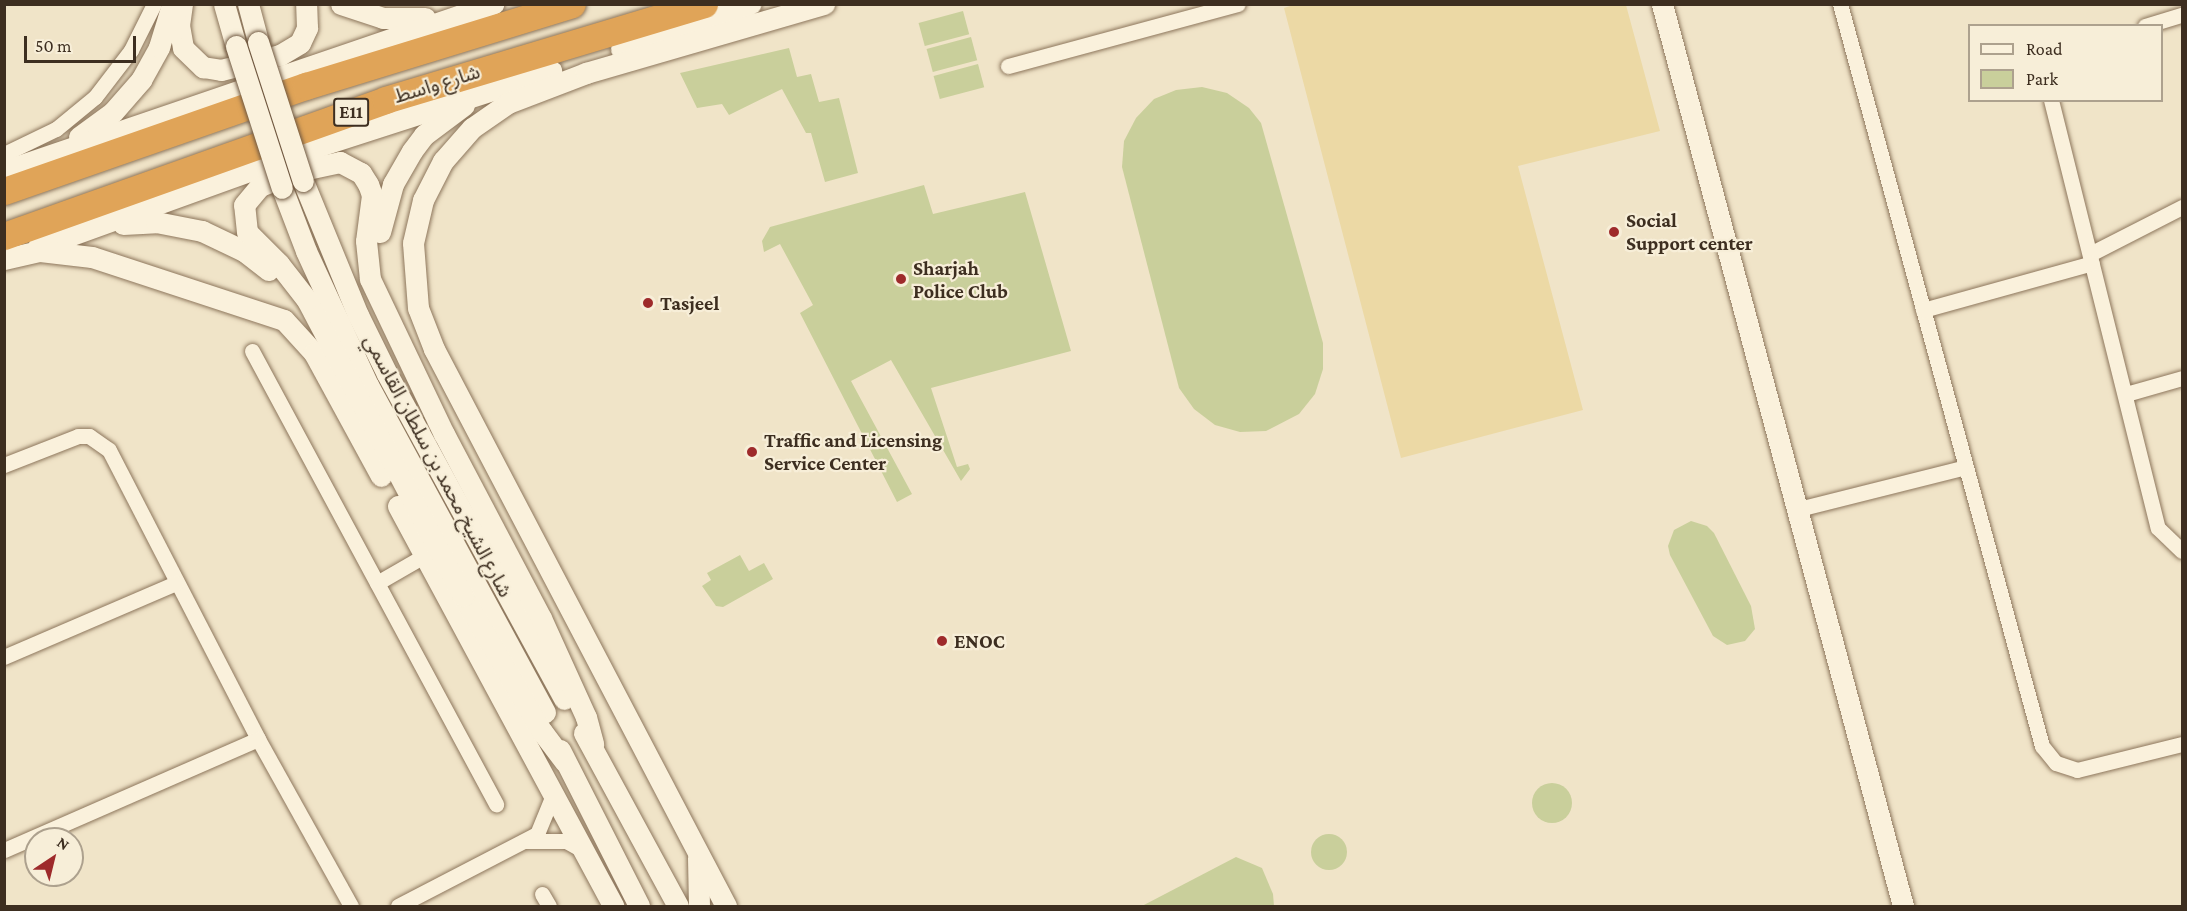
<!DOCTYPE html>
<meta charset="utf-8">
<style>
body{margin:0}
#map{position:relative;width:2187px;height:911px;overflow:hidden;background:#f0e4c8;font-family:"Crimson Pro","Noto Sans Arabic",serif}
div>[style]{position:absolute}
.green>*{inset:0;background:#c9cf9b;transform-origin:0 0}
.round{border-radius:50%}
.sand>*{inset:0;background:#ecd9a5}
.roads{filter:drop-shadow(0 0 2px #8d765c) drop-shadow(0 0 2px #8d765c)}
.street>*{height:15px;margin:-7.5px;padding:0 7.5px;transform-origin:7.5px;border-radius:7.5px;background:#faf1dc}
.secondary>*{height:21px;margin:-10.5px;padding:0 10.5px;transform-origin:10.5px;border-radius:10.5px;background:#faf1dc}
.highway>*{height:27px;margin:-13.5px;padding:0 13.5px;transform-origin:13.5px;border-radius:13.5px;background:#e0a458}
.bridges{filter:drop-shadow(0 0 2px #6f573f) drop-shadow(0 0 2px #6f573f)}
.secondary-bridge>*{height:21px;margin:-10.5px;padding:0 10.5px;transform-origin:10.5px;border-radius:10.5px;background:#faf1dc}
.dots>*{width:16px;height:16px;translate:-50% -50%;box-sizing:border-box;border:3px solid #f7eed8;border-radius:50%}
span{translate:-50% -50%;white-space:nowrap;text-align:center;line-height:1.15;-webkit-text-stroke:4.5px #f7eed8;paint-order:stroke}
.shield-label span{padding:2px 4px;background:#f7eed8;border:2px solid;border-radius:4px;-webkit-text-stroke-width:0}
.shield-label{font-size:18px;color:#3d2e20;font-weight:700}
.street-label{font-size:20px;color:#3d2e20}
.poi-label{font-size:20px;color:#3d2e20;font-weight:700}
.left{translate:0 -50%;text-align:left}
.frame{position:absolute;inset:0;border:6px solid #3d2e20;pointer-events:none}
.legend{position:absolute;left:1968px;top:24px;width:195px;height:78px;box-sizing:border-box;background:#f7eed8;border:2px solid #ada18e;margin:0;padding:8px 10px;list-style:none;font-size:18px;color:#3d2e20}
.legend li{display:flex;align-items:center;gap:12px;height:30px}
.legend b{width:30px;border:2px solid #ada18e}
.north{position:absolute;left:24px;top:827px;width:60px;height:60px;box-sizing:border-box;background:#f7eed8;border:2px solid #ada18e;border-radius:50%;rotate:35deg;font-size:16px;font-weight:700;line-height:24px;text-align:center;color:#3d2e20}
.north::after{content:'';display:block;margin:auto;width:21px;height:27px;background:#9e2a2b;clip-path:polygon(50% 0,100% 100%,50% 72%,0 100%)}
.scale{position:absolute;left:24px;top:36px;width:112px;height:27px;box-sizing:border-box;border:3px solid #3d2e20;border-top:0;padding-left:8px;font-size:18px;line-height:21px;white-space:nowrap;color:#3d2e20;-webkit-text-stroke:4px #f7eed8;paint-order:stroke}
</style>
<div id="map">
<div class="green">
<div style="left:963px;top:11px;width:24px;height:46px;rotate:75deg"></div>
<div style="left:971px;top:37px;width:24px;height:46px;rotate:75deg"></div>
<div style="clip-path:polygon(789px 48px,797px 77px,811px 74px,819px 102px,839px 98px,858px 173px,825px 182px,811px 133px,806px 133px,782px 89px,729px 115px,722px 104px,697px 108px,680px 73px)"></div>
<div style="left:978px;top:64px;width:24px;height:46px;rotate:75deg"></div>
<div style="clip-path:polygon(1202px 87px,1227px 93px,1249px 108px,1261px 123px,1323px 343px,1323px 369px,1315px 394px,1299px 414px,1266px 431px,1240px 432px,1215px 425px,1194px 409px,1179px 388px,1122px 167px,1124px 141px,1136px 118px,1154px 99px,1176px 90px)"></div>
<div style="clip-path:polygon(924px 185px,933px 214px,1025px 192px,1071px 351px,931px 388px,957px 467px,968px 464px,970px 469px,961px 481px,891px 360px,851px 381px,912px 494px,897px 502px,800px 313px,813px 305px,780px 244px,764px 252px,762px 241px,770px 227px)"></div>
<div style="clip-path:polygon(1691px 521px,1707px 526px,1714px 533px,1751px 606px,1755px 629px,1745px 641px,1727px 645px,1713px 636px,1670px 555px,1668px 546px,1674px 530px)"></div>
<div style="clip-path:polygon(740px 555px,749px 571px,764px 563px,773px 579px,723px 607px,716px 606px,702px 586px,711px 580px,707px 573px)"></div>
<div class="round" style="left:1532px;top:783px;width:40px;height:40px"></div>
<div class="round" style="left:1311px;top:834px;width:36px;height:36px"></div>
<div style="clip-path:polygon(1236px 857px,1262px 868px,1273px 894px,1274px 906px,1142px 906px)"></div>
</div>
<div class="sand">
<div style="clip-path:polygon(1296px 4px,1626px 5px,1660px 131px,1518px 166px,1583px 410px,1401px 458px,1284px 8px)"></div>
</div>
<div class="roads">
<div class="street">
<div style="left:1840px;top:4px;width:769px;rotate:74.77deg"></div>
<div style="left:2042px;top:746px;width:22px;rotate:51deg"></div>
<div style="left:2056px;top:763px;width:22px;rotate:18deg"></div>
<div style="left:2077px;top:770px;width:108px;rotate:-13.9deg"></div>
<div style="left:2145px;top:26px;width:39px;rotate:-17deg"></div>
<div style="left:1008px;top:66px;width:238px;rotate:-15.1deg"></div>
<div style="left:2051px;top:100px;width:441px;rotate:76deg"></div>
<div style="left:2158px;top:528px;width:33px;rotate:44deg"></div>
<div style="left:4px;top:154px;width:58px;rotate:-25.7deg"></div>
<div style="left:56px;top:129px;width:50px;rotate:-39.4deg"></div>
<div style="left:95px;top:97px;width:59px;rotate:-52.5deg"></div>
<div style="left:131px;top:50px;width:51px;rotate:-63.4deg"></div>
<div style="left:2090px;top:254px;width:103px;rotate:-27.1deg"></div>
<div style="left:1923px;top:310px;width:175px;rotate:-15.5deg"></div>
<div style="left:252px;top:351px;width:515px;rotate:61.69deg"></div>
<div style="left:2126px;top:394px;width:58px;rotate:-15.9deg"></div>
<div style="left:4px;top:465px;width:79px;rotate:-21.4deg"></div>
<div style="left:78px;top:436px;width:11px"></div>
<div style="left:89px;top:436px;width:24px;rotate:35deg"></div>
<div style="left:109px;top:450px;width:325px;rotate:62.7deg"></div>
<div style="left:258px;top:739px;width:191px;rotate:60.9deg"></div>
<div style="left:1795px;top:510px;width:176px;rotate:-14.1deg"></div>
<div style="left:377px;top:583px;width:54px;rotate:-29.9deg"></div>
<div style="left:4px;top:657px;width:187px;rotate:-23.3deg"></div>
<div style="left:526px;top:841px;width:40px"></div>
<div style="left:566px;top:841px;width:21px;rotate:29deg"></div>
<div style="left:4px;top:850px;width:277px;rotate:-23.6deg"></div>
<div style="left:542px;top:894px;width:14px;rotate:60deg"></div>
<div style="left:398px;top:906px;width:157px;rotate:-27.4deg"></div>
<div style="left:537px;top:834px;width:42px;rotate:-67.7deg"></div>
</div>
<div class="secondary">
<div style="left:182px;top:4px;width:21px;rotate:98deg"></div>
<div style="left:179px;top:25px;width:23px;rotate:80deg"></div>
<div style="left:183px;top:48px;width:28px;rotate:44deg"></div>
<div style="left:203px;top:67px;width:18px;rotate:9deg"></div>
<div style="left:221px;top:70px;width:61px;rotate:-14.3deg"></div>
<div style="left:280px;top:55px;width:23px;rotate:-31deg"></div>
<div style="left:300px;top:43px;width:17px;rotate:-65deg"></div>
<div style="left:307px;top:28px;width:24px;rotate:-92deg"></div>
<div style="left:224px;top:4px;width:44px;rotate:74.1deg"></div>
<div style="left:248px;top:4px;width:39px;rotate:75deg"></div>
<div style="left:341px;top:4px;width:44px;rotate:18.4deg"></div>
<div style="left:383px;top:18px;width:42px"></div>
<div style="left:1662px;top:4px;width:934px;rotate:75.04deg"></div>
<div style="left:621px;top:49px;width:137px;rotate:-19.2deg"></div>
<div style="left:79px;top:137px;width:42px;rotate:-36.3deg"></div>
<div style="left:113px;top:112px;width:43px;rotate:-48.8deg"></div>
<div style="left:141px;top:80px;width:38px;rotate:-61deg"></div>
<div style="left:159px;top:47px;width:44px;rotate:-72.8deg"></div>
<div style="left:4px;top:171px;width:517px;rotate:-18.86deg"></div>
<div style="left:303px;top:181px;width:145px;rotate:67.7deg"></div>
<div style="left:358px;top:315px;width:66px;rotate:63.8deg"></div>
<div style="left:387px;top:374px;width:370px;rotate:61.4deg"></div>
<div style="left:282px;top:188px;width:67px;rotate:69.1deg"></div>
<div style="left:306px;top:251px;width:148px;rotate:65.2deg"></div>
<div style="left:368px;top:385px;width:372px;rotate:61.6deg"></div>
<div style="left:123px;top:224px;width:33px;rotate:-3deg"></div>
<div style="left:156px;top:222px;width:47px;rotate:11.1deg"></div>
<div style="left:202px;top:231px;width:47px;rotate:25.5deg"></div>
<div style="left:244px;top:251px;width:31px;rotate:38deg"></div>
<div style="left:380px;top:232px;width:50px;rotate:-74.8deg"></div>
<div style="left:393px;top:184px;width:38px;rotate:-60deg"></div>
<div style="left:412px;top:151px;width:20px;rotate:-53deg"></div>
<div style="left:424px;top:135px;width:50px;rotate:-36.9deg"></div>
<div style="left:38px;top:247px;width:302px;rotate:-19.8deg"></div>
<div style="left:322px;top:145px;width:241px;rotate:-17.9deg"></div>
<div style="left:4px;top:259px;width:37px;rotate:-13deg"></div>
<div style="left:40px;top:251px;width:52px;rotate:6.6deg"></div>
<div style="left:92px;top:257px;width:202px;rotate:18.2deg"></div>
<div style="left:284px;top:320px;width:45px;rotate:47.7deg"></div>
<div style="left:314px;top:353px;width:140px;rotate:61.4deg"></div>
<div style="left:398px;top:506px;width:454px;rotate:61.7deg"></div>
<div style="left:584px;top:733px;width:197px;rotate:61.5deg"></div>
<div style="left:560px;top:750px;width:175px;rotate:63.1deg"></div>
<div style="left:565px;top:762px;width:38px;rotate:-127deg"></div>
<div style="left:542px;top:732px;width:157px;rotate:-120.2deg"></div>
<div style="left:463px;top:596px;width:335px;rotate:-117.8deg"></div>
<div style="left:307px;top:300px;width:46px;rotate:-127.9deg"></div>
<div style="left:279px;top:264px;width:45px;rotate:-135deg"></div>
<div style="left:247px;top:232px;width:27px;rotate:-96deg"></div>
<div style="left:244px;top:205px;width:25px;rotate:-50deg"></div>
<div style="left:260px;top:186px;width:41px;rotate:-21.5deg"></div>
<div style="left:298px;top:171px;width:43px;rotate:-12.1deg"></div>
<div style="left:340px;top:162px;width:24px;rotate:28deg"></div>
<div style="left:361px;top:173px;width:13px;rotate:58deg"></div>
<div style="left:368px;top:184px;width:12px;rotate:70deg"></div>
<div style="left:372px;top:195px;width:46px;rotate:97.4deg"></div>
<div style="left:366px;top:241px;width:38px;rotate:84deg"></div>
<div style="left:370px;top:279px;width:172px;rotate:64.5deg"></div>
<div style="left:444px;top:434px;width:208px;rotate:62.2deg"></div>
<div style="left:541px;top:618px;width:109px;rotate:65.6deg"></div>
<div style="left:586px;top:717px;width:28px;rotate:75deg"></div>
<div style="left:698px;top:858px;width:48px;rotate:88.8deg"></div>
<div style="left:726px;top:906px;width:629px;rotate:-117.67deg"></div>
<div style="left:434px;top:349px;width:44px;rotate:-111.3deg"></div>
<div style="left:418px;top:308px;width:65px;rotate:-94.4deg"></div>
<div style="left:413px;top:243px;width:44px;rotate:-76.9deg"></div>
<div style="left:423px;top:200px;width:44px;rotate:-62.9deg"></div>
<div style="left:443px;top:161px;width:44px;rotate:-48.7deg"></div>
<div style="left:472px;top:128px;width:44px;rotate:-34.8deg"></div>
<div style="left:508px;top:103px;width:84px;rotate:-21deg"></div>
<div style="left:586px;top:73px;width:248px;rotate:-16.2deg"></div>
</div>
<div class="highway">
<div style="left:4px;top:191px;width:320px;rotate:-19.2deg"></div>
<div style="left:306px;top:86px;width:278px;rotate:-17.1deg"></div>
<div style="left:4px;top:236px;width:405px;rotate:-19.6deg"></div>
<div style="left:385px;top:100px;width:333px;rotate:-16.7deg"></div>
</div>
</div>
<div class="bridges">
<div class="secondary-bridge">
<div style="left:258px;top:42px;width:146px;rotate:72.1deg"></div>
<div style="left:236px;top:46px;width:149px;rotate:72.1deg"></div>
</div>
</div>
<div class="dots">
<div style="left:1614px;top:232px;background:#9e2a2b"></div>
<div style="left:901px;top:279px;background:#9e2a2b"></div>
<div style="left:648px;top:303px;background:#9e2a2b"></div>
<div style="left:752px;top:452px;background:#9e2a2b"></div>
<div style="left:942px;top:641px;background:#9e2a2b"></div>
</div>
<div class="shield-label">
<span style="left:351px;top:112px">E11</span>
</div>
<div class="street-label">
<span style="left:437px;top:84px;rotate:-17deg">شارع واسط</span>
<span style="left:438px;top:466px;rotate:62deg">شارع الشيخ محمد بن سلطان القاسمي</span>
</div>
<div class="poi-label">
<span class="left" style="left:1626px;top:232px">Social<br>Support center</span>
<span class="left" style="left:913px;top:280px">Sharjah<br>Police Club</span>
<span class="left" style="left:660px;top:303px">Tasjeel</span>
<span class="left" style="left:764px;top:452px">Traffic and Licensing<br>Service Center</span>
<span class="left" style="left:954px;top:641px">ENOC</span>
</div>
<div class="frame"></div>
<ul class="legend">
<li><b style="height:8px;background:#faf1dc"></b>Road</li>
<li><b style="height:16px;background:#c9cf9b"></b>Park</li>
</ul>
<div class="north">N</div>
<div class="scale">50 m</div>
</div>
